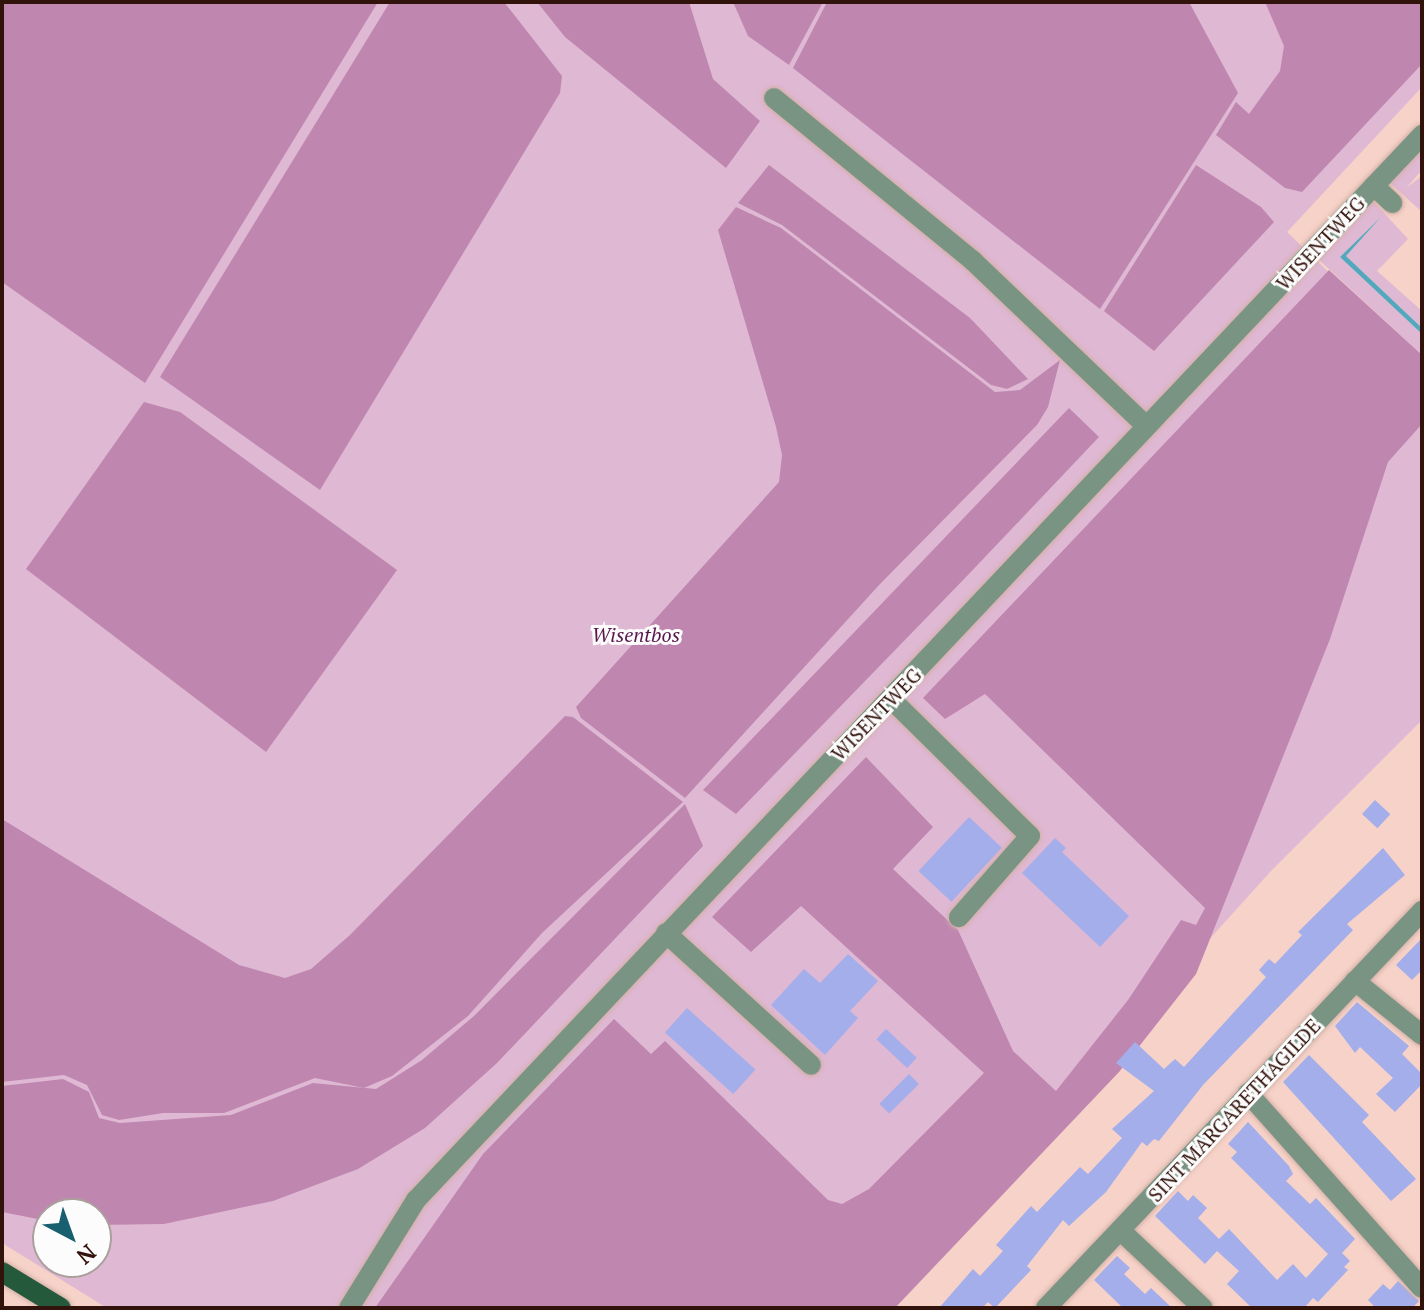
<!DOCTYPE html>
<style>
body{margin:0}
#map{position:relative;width:1424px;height:1310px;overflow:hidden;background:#f6d2c8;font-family:"PT Serif",serif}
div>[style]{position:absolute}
.green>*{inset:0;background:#dfb8d4}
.forest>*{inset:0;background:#bf87b0}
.water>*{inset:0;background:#53a8bd}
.building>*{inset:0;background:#a3aeea;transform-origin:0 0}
.roads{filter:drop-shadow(0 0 2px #d3b0a6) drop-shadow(0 0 2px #d3b0a6)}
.minor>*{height:20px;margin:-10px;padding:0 10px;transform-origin:10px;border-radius:10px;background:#7a9483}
.major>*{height:20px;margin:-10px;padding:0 10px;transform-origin:10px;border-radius:10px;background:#25593c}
span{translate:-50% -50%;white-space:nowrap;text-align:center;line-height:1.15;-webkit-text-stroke:6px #fcfcfc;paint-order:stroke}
.street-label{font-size:20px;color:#32130b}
.park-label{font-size:20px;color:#5a174d;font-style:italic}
.frame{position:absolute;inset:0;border:4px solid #32130b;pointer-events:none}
.north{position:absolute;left:32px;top:1198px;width:80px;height:80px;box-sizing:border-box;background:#fcfcfc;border:2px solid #ab9f9c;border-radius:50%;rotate:139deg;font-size:22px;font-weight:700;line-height:32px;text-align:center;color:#32130b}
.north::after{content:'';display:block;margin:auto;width:28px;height:36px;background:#186070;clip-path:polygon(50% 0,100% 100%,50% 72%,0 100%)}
</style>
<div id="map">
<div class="green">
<div style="clip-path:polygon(evenodd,2px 2px,1422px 2px,1422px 87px,1287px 232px,1422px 362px,1422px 720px,1271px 871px,876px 1308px,107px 1308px,2px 1243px,2px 2px,48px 1214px,96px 1214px,96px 1262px,48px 1262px,48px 1214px)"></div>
<div style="clip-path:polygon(1422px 148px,1422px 170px,1406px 188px,1422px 176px,1422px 212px,1389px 182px)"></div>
<div style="clip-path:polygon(1372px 200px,1408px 239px,1377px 271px,1422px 311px,1422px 328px,1346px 256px,1381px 217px,1340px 257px,1422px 334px,1422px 355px,1317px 258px)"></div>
</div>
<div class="forest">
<div style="clip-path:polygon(2px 2px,378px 2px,145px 383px,2px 282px)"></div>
<div style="clip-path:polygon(390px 2px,504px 2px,562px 76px,560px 93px,320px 490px,160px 377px)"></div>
<div style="clip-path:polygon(537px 2px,689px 2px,713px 79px,760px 121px,726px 168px,565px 37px)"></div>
<div style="clip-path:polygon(733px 2px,823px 2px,789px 65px,748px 36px)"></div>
<div style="clip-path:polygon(827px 2px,1189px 2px,1238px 93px,1100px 309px,793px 68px)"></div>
<div style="clip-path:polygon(1265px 2px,1422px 2px,1422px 64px,1302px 192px,1285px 188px,1216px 135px,1236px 102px,1249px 114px,1280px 71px,1284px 46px)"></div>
<div style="clip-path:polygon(769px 165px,970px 318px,1028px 379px,1007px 389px,991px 385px,782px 225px,738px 203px)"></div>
<div style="clip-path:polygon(1196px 165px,1261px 207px,1274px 222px,1154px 351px,1104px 311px)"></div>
<div style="clip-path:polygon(736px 207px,781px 228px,995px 392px,1020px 390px,1060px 360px,1048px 407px,1037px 425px,880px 584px,685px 798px,581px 718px,576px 707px,779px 482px,782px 455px,776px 427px,718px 230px)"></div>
<div style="clip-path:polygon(1329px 270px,1422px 355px,1422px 424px,1388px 462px,1330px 639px,1196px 974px,1119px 1072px,895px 1308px,375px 1308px,483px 1154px,614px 1019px,651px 1054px,665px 1041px,828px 1200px,842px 1204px,869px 1189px,984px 1073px,801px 906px,751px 952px,712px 917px,866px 757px,933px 827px,893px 869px,958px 930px,1013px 1051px,1056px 1091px,1128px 1000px,1181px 920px,1196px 925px,1205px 908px,985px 694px,945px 719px,923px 698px)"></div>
<div style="clip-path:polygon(144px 402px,180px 412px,397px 570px,266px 752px,26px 569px)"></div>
<div style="clip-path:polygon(1069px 408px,1099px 437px,967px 576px,736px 814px,703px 790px)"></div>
<div style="clip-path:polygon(565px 716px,573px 717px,683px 802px,542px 933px,468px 1016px,392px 1076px,364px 1088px,315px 1078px,224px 1113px,163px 1113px,119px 1120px,102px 1115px,87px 1085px,64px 1075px,2px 1082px,2px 819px,239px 965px,285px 978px,311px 969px,350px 935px)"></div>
<div style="clip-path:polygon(685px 804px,703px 846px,497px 1063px,425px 1128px,358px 1169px,273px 1201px,164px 1224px,96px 1225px,96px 1214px,48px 1214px,48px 1221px,2px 1212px,2px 1086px,63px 1079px,89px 1092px,99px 1118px,120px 1123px,231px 1115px,313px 1083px,376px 1089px,422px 1060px,474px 1016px)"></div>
</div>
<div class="water">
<div style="clip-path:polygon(1381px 217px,1346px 256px,1422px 328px,1422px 334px,1340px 257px)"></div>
</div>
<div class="building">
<div style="left:1375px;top:800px;width:21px;height:19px;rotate:43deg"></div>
<div style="left:969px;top:817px;width:45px;height:74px;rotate:43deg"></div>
<div style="clip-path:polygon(1055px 838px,1066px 848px,1062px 852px,1129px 916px,1100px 947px,1022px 873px)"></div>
<div style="clip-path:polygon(1383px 848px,1405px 875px,1347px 924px,1353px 930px,1203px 1085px,1159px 1141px,1154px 1139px,1147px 1146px,1142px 1142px,1106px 1192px,1069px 1226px,1063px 1220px,1027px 1266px,1031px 1270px,995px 1308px,988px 1302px,982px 1308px,939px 1308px,973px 1269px,980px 1276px,1003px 1251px,996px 1245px,1031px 1206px,1037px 1212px,1080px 1167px,1088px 1174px,1122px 1138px,1112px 1129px,1154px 1091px,1116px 1063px,1135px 1042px,1164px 1069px,1175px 1059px,1184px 1067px,1266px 977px,1259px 970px,1269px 959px,1275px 964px,1302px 935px,1298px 932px)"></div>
<div style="clip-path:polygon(1422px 938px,1422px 970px,1412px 980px,1396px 965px)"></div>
<div style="clip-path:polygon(848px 954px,878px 981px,850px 1011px,858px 1018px,825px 1055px,771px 1005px,804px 969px,820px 983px)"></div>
<div style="clip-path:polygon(1357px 1002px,1409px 1046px,1402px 1054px,1422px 1074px,1422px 1084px,1395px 1112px,1376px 1094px,1393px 1078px,1360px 1047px,1355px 1053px,1335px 1026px)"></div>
<div style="left:687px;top:1008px;width:92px;height:33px;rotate:42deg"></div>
<div style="left:886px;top:1029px;width:42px;height:14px;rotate:43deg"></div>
<div style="clip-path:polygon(1309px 1055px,1369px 1115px,1362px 1122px,1416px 1179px,1391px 1201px,1283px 1082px)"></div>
<div style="left:909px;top:1074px;width:14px;height:42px;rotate:45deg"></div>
<div style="clip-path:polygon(1248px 1122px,1289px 1166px,1293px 1174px,1286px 1181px,1310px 1204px,1316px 1198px,1355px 1239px,1342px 1253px,1350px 1261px,1344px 1267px,1348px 1270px,1318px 1302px,1313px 1298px,1304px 1308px,1252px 1308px,1227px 1284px,1239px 1271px,1217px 1251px,1205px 1264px,1155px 1216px,1178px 1191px,1188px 1201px,1193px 1195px,1207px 1208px,1198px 1218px,1219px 1239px,1229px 1229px,1277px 1280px,1293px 1264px,1306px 1278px,1328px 1254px,1231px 1158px,1237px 1152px,1228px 1144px)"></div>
<div style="clip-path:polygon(1117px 1256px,1130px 1268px,1124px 1274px,1145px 1294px,1151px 1288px,1172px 1308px,1123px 1308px,1094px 1280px)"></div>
<div style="clip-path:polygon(1398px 1281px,1419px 1301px,1412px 1308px,1376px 1308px,1368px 1300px,1383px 1284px,1390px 1290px)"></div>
</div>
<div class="roads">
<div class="minor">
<div style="left:774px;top:98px;width:257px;rotate:39.3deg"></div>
<div style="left:973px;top:261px;width:239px;rotate:43.6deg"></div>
<div style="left:1374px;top:186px;width:25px;rotate:43deg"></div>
<div style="left:891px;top:699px;width:195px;rotate:44.6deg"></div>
<div style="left:1030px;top:836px;width:108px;rotate:131.2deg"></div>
<div style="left:666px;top:933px;width:196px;rotate:42.3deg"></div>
<div style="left:1355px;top:981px;width:86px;rotate:38.9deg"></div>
<div style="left:1248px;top:1093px;width:261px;rotate:48.3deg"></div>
<div style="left:1121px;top:1231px;width:112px;rotate:43.2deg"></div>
<div style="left:349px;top:1308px;width:127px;rotate:-58.2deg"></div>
<div style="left:416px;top:1200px;width:1465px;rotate:-46.63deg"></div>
<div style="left:1046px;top:1308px;width:547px;rotate:-46.56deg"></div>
</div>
<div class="major">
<div style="left:2px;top:1272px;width:69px;rotate:31.4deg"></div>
</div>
</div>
<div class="street-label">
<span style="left:1320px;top:243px;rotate:-47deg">WISENTWEG</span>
<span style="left:876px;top:714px;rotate:-46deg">WISENTWEG</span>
<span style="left:1234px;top:1110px;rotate:-47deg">SINT MARGARETHAGILDE</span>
</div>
<div class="park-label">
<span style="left:636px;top:634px">Wisentbos</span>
</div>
<div class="frame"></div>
<div class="north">N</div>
</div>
